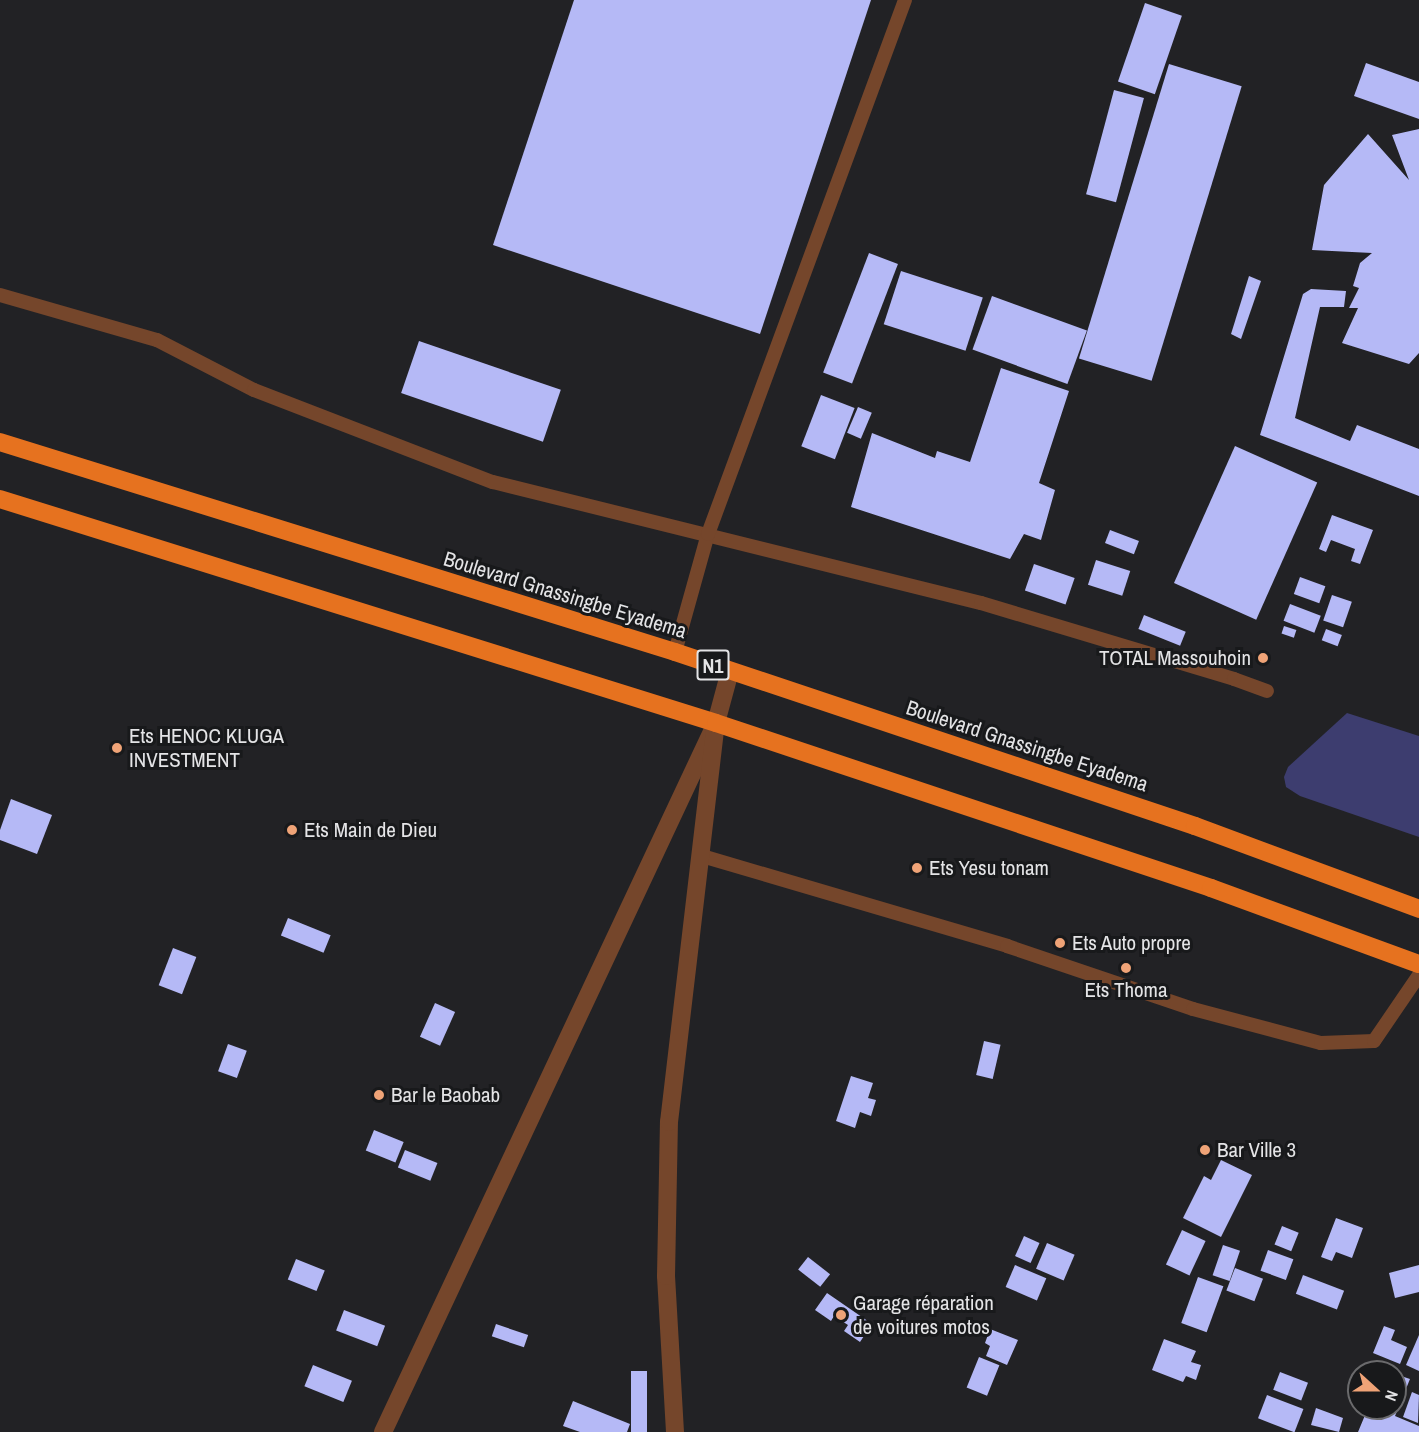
<!DOCTYPE html>
<meta charset="utf-8">
<style>
body{margin:0}
#map{position:relative;width:1419px;height:1432px;overflow:hidden;background:#222225;font-family:"Archivo Narrow",sans-serif}
div>[style]{position:absolute}
.green>*{inset:0;background:#3d3d6f}
.building>*{inset:0;background:#b5b9f6;transform-origin:0 0}
.lane>*{height:14px;margin:-7px;padding:0 7px;transform-origin:7px;border-radius:7px;background:#75462b}
.street>*{height:18px;margin:-9px;padding:0 9px;transform-origin:9px;border-radius:9px;background:#75462b}
.highway>*{height:18px;margin:-9px;padding:0 9px;transform-origin:9px;border-radius:9px;background:#e6721f}
.dots>*{width:16px;height:16px;translate:-50% -50%;box-sizing:border-box;border:3px solid #18191b;border-radius:50%}
span{translate:-50% -50%;white-space:nowrap;text-align:center;line-height:1.15;-webkit-text-stroke:6px #18191b;paint-order:stroke}
.shield-label span{padding:2px 4px;background:#18191b;border:2px solid;border-radius:4px;-webkit-text-stroke-width:0}
.shield-label{font-size:20px;color:#e4e4e6;font-weight:700}
.street-label{font-size:21px;color:#e4e4e6}
.poi-label{font-size:21px;color:#e4e4e6}
.right{translate:-100% -50%;text-align:right}
.left{translate:0 -50%;text-align:left}
.north{position:absolute;left:1347px;top:1360px;width:60px;height:60px;box-sizing:border-box;background:#18191b;border:2px solid #6a6a6c;border-radius:50%;rotate:111deg;font-size:16px;font-weight:700;line-height:24px;text-align:center;color:#e4e4e6}
.north::after{content:'';display:block;margin:auto;width:21px;height:27px;background:#efa377;clip-path:polygon(50% 0,100% 100%,50% 72%,0 100%)}
</style>
<div id="map">
<div class="green">
<div style="clip-path:polygon(1347px 713px,1419px 736px,1419px 837px,1300px 796px,1286px 787px,1284px 777px,1288px 767px)"></div>
</div>
<div class="building">
<div style="clip-path:polygon(574px 0,871px 0,760px 334px,493px 245px)"></div>
<div style="left:1145px;top:3px;width:39px;height:83px;rotate:19deg"></div>
<div style="clip-path:polygon(1366px 63px,1419px 82px,1419px 119px,1354px 96px)"></div>
<div style="left:1169px;top:64px;width:76px;height:308px;rotate:17deg"></div>
<div style="left:1114px;top:90px;width:31px;height:108px;rotate:15deg"></div>
<div style="clip-path:polygon(1419px 129px,1419px 353px,1409px 364px,1342px 343px,1358px 308px,1349px 308px,1359px 288px,1353px 286px,1360px 263px,1372px 253px,1312px 250px,1324px 185px,1368px 134px,1409px 180px,1392px 135px)"></div>
<div style="left:869px;top:253px;width:31px;height:128px;rotate:21deg"></div>
<div style="left:901px;top:271px;width:86px;height:56px;rotate:18deg"></div>
<div style="clip-path:polygon(1249px 276px,1261px 281px,1241px 339px,1231px 334px)"></div>
<div style="clip-path:polygon(1311px 289px,1346px 291px,1344px 307px,1320px 307px,1295px 418px,1350px 441px,1357px 425px,1419px 449px,1419px 496px,1260px 435px,1303px 294px)"></div>
<div style="left:992px;top:296px;width:101px;height:57px;rotate:20deg"></div>
<div style="left:419px;top:341px;width:150px;height:55px;rotate:19deg"></div>
<div style="clip-path:polygon(1001px 368px,1069px 391px,1039px 483px,1055px 490px,1041px 540px,1024px 534px,1010px 559px,851px 507px,872px 433px,935px 458px,937px 451px,970px 462px)"></div>
<div style="left:821px;top:395px;width:36px;height:55px;rotate:21deg"></div>
<div style="left:858px;top:407px;width:15px;height:28px;rotate:23deg"></div>
<div style="left:1235px;top:446px;width:90px;height:150px;rotate:24deg"></div>
<div style="clip-path:polygon(1332px 515px,1373px 530px,1360px 564px,1351px 561px,1355px 549px,1331px 540px,1326px 552px,1319px 549px)"></div>
<div style="left:1110px;top:530px;width:31px;height:14px;rotate:21deg"></div>
<div style="left:1096px;top:560px;width:36px;height:26px;rotate:18deg"></div>
<div style="left:1034px;top:564px;width:43px;height:28px;rotate:19deg"></div>
<div style="left:1300px;top:577px;width:27px;height:18px;rotate:20deg"></div>
<div style="left:1332px;top:595px;width:21px;height:27px;rotate:19deg"></div>
<div style="left:1290px;top:604px;width:33px;height:18px;rotate:21deg"></div>
<div style="left:1144px;top:615px;width:45px;height:15px;rotate:22deg"></div>
<div style="left:1284px;top:626px;width:13px;height:8px;rotate:18deg"></div>
<div style="left:1326px;top:629px;width:17px;height:12px;rotate:21deg"></div>
<div style="clip-path:polygon(11px 799px,52px 815px,37px 854px,0 840px,0 830px)"></div>
<div style="left:288px;top:918px;width:46px;height:19px;rotate:22deg"></div>
<div style="left:173px;top:948px;width:25px;height:40px;rotate:21deg"></div>
<div style="left:435px;top:1003px;width:22px;height:37px;rotate:24deg"></div>
<div style="left:984px;top:1041px;width:17px;height:35px;rotate:13deg"></div>
<div style="left:228px;top:1044px;width:20px;height:29px;rotate:20deg"></div>
<div style="clip-path:polygon(851px 1076px,873px 1083px,868px 1098px,876px 1100px,871px 1116px,860px 1112px,855px 1128px,836px 1121px)"></div>
<div style="left:374px;top:1130px;width:32px;height:22px;rotate:22deg"></div>
<div style="left:405px;top:1150px;width:35px;height:19px;rotate:22deg"></div>
<div style="clip-path:polygon(1221px 1160px,1252px 1175px,1221px 1237px,1183px 1218px,1204px 1176px,1211px 1180px)"></div>
<div style="clip-path:polygon(1336px 1218px,1363px 1228px,1352px 1258px,1336px 1252px,1332px 1261px,1321px 1257px)"></div>
<div style="left:1282px;top:1226px;width:18px;height:20px;rotate:22deg"></div>
<div style="left:1182px;top:1230px;width:26px;height:38px;rotate:25deg"></div>
<div style="left:1024px;top:1236px;width:17px;height:22px;rotate:24deg"></div>
<div style="left:1047px;top:1243px;width:30px;height:28px;rotate:23deg"></div>
<div style="left:1223px;top:1245px;width:18px;height:32px;rotate:19deg"></div>
<div style="left:1268px;top:1250px;width:27px;height:22px;rotate:20deg"></div>
<div style="left:808px;top:1257px;width:28px;height:16px;rotate:38deg"></div>
<div style="left:296px;top:1259px;width:31px;height:22px;rotate:22deg"></div>
<div style="left:1015px;top:1265px;width:34px;height:24px;rotate:23deg"></div>
<div style="clip-path:polygon(1419px 1265px,1419px 1292px,1395px 1298px,1389px 1273px)"></div>
<div style="left:1235px;top:1268px;width:30px;height:24px;rotate:21deg"></div>
<div style="left:1303px;top:1275px;width:44px;height:20px;rotate:21deg"></div>
<div style="left:1198px;top:1277px;width:27px;height:49px;rotate:20deg"></div>
<div style="clip-path:polygon(827px 1293px,872px 1324px,860px 1342px,844px 1331px,848px 1325px,834px 1316px,831px 1321px,815px 1310px)"></div>
<div style="left:344px;top:1310px;width:44px;height:22px;rotate:21deg"></div>
<div style="left:496px;top:1324px;width:34px;height:13px;rotate:19deg"></div>
<div style="clip-path:polygon(1384px 1326px,1395px 1330px,1391px 1340px,1407px 1347px,1400px 1364px,1373px 1353px)"></div>
<div style="clip-path:polygon(990px 1329px,1018px 1340px,1007px 1365px,986px 1356px,990px 1346px,985px 1343px)"></div>
<div style="clip-path:polygon(1419px 1335px,1419px 1371px,1406px 1365px)"></div>
<div style="clip-path:polygon(1164px 1339px,1196px 1351px,1191px 1362px,1201px 1365px,1196px 1380px,1186px 1376px,1183px 1382px,1152px 1370px)"></div>
<div style="left:979px;top:1357px;width:22px;height:33px;rotate:22deg"></div>
<div style="left:313px;top:1365px;width:42px;height:23px;rotate:22deg"></div>
<div style="left:631px;top:1371px;width:16px;height:61px"></div>
<div style="left:1280px;top:1372px;width:30px;height:19px;rotate:21deg"></div>
<div style="clip-path:polygon(1401px 1376px,1410px 1379px,1399px 1406px,1395px 1405px,1395px 1391px)"></div>
<div style="clip-path:polygon(1412px 1392px,1419px 1395px,1418px 1423px,1403px 1417px)"></div>
<div style="left:1267px;top:1395px;width:39px;height:25px;rotate:21deg"></div>
<div style="clip-path:polygon(573px 1401px,630px 1424px,627px 1432px,580px 1432px,563px 1426px)"></div>
<div style="clip-path:polygon(1316px 1408px,1343px 1418px,1339px 1432px,1311px 1425px)"></div>
<div style="clip-path:polygon(1368px 1408px,1398px 1409px,1395px 1416px,1419px 1426px,1419px 1432px,1358px 1432px)"></div>
</div>
<div class="lane">
<div style="left:0;top:295px;width:163px;rotate:16deg"></div>
<div style="left:157px;top:340px;width:109px;rotate:27.3deg"></div>
<div style="left:254px;top:390px;width:256px;rotate:21.1deg"></div>
<div style="left:493px;top:482px;width:503px;rotate:13.93deg"></div>
<div style="left:981px;top:603px;width:264px;rotate:16.7deg"></div>
<div style="left:1234px;top:679px;width:35px;rotate:20deg"></div>
<div style="left:675px;top:652px;width:123px;rotate:-74.4deg"></div>
<div style="left:708px;top:534px;width:569px;rotate:-69.75deg"></div>
<div style="left:702px;top:856px;width:318px;rotate:16.4deg"></div>
<div style="left:1007px;top:946px;width:196px;rotate:18.7deg"></div>
<div style="left:1193px;top:1009px;width:132px;rotate:14.9deg"></div>
<div style="left:1321px;top:1043px;width:53px;rotate:-2.2deg"></div>
<div style="left:1374px;top:1041px;width:80px;rotate:-55.7deg"></div>
</div>
<div class="street">
<div style="left:383px;top:1432px;width:783px;rotate:-64.84deg"></div>
<div style="left:675px;top:1432px;width:156px;rotate:-93.3deg"></div>
<div style="left:666px;top:1276px;width:154px;rotate:-88.9deg"></div>
<div style="left:669px;top:1122px;width:402px;rotate:-83.3deg"></div>
<div style="left:716px;top:723px;width:54px;rotate:-74.9deg"></div>
</div>
<div class="highway">
<div style="left:0;top:442px;width:707px;rotate:17.28deg"></div>
<div style="left:675px;top:652px;width:548px;rotate:18.5deg"></div>
<div style="left:1195px;top:826px;width:239px;rotate:20.3deg"></div>
<div style="left:0;top:499px;width:750px;rotate:17.37deg"></div>
<div style="left:716px;top:723px;width:522px;rotate:18.43deg"></div>
<div style="left:1211px;top:888px;width:221px;rotate:20.1deg"></div>
</div>
<div class="dots">
<div style="left:1263px;top:658px;background:#efa377"></div>
<div style="left:117px;top:748px;background:#efa377"></div>
<div style="left:292px;top:830px;background:#efa377"></div>
<div style="left:917px;top:868px;background:#efa377"></div>
<div style="left:1060px;top:943px;background:#efa377"></div>
<div style="left:1126px;top:968px;background:#efa377"></div>
<div style="left:379px;top:1095px;background:#efa377"></div>
<div style="left:1205px;top:1150px;background:#efa377"></div>
<div style="left:841px;top:1315px;background:#efa377"></div>
</div>
<div class="shield-label">
<span style="left:713px;top:665px">N1</span>
</div>
<div class="street-label">
<span style="left:565px;top:595px;rotate:17deg">Boulevard Gnassingbe Eyadema</span>
<span style="left:1027px;top:746px;rotate:18deg">Boulevard Gnassingbe Eyadema</span>
</div>
<div class="poi-label">
<span class="right" style="left:1251px;top:658px">TOTAL Massouhoin</span>
<span class="left" style="left:129px;top:748px">Ets HENOC KLUGA<br>INVESTMENT</span>
<span class="left" style="left:304px;top:830px">Ets Main de Dieu</span>
<span class="left" style="left:929px;top:868px">Ets Yesu tonam</span>
<span class="left" style="left:1072px;top:943px">Ets Auto propre</span>
<span style="left:1126px;top:990px">Ets Thoma</span>
<span class="left" style="left:391px;top:1095px">Bar le Baobab</span>
<span class="left" style="left:1217px;top:1150px">Bar Ville 3</span>
<span class="left" style="left:853px;top:1315px">Garage réparation<br>de voitures motos</span>
</div>
<div class="north">N</div>
</div>
